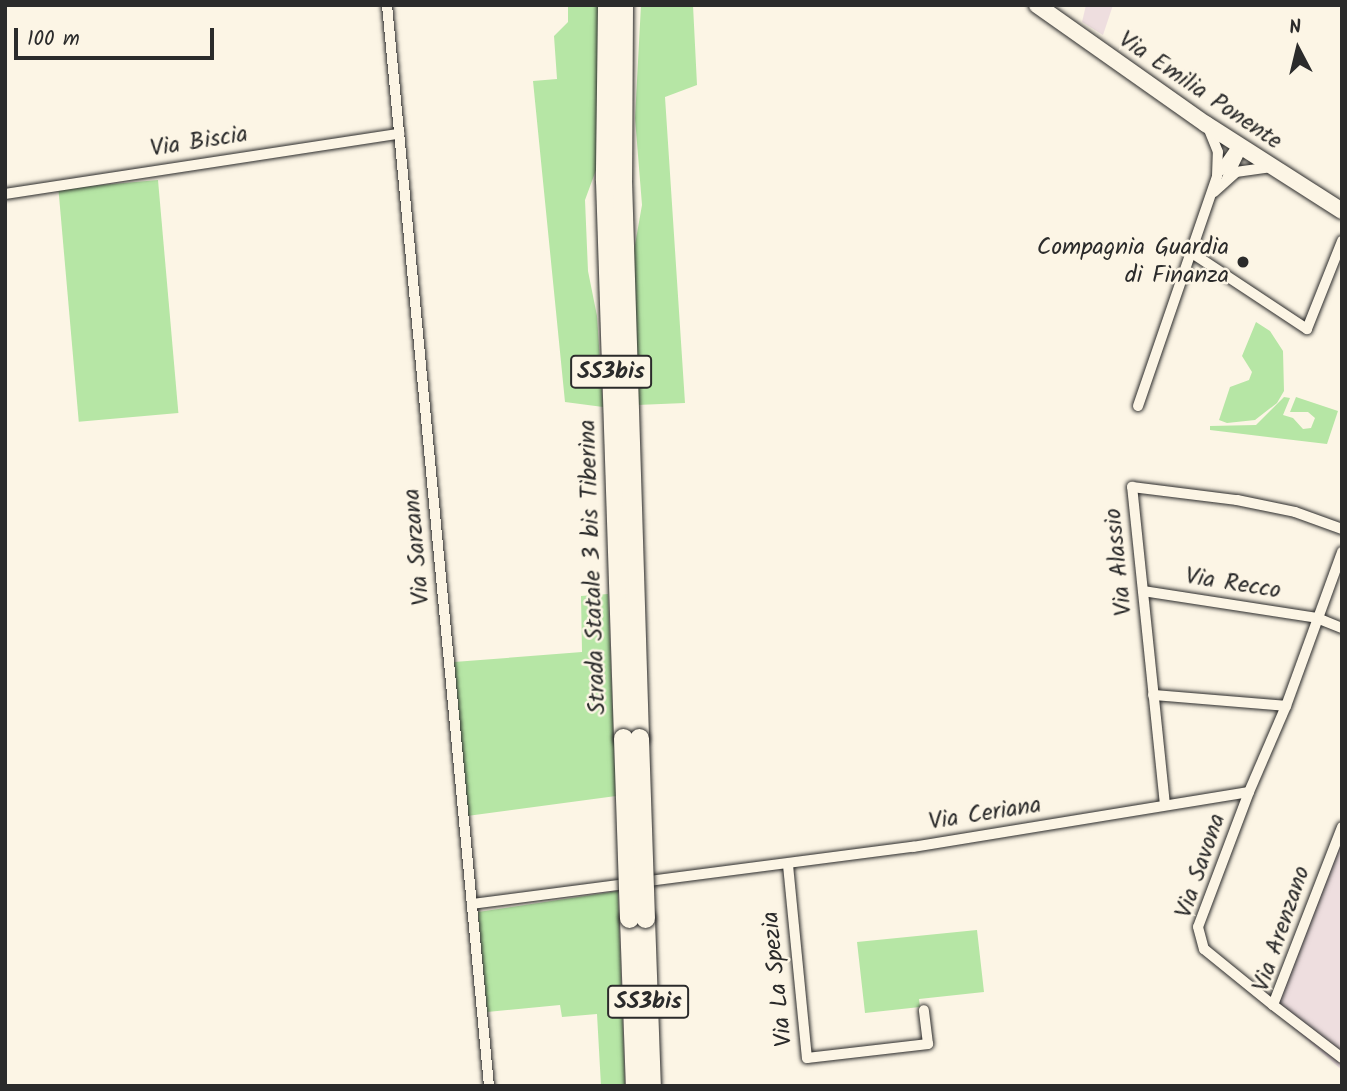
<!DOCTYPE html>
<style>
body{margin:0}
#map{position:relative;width:1347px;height:1091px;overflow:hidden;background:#fcf5e5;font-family:Kalam,sans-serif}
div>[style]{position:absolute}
.built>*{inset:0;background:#eededf}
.green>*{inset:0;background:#b6e6a5;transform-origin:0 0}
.roads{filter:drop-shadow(0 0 2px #2b2b2b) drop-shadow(0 0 2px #2b2b2b)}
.street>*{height:10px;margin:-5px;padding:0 5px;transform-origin:5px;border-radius:5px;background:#fcf5e5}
.secondary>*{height:16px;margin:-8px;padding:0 8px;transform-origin:8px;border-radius:8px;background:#fcf5e5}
.highway>*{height:19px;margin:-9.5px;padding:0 9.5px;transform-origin:9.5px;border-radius:9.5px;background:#fcf5e5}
.bridges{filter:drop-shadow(0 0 2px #2b2b2b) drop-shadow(0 0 2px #2b2b2b)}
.highway-bridge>*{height:19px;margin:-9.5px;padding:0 9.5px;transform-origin:9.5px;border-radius:9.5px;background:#fcf5e5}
.dots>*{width:19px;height:19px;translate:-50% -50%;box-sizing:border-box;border:4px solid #fcf5e5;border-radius:50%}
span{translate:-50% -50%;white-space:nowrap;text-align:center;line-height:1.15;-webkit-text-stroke:5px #fcf5e5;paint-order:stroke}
.shield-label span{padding:2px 5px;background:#fcf5e5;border:2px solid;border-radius:5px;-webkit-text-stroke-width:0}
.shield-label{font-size:23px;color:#2b2b2b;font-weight:700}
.street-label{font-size:24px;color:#2b2b2b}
.poi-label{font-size:24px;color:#2b2b2b}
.right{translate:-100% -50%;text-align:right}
.frame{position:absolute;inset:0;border:7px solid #2b2b2b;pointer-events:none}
.north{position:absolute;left:1263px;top:14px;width:70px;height:70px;-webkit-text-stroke:5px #fcf5e5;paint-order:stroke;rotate:353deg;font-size:19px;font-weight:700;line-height:28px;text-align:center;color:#2b2b2b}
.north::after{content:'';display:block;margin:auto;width:24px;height:32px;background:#2b2b2b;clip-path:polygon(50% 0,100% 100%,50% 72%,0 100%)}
.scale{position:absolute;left:14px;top:28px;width:200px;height:32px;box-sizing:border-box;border:4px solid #2b2b2b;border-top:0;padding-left:9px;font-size:21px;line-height:24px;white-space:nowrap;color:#2b2b2b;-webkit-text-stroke:5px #fcf5e5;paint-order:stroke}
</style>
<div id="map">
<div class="built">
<i style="clip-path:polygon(1086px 5px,1113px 5px,1103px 35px,1082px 22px)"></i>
<i style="clip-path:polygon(1342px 833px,1342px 1070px,1275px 1012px)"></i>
</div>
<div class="green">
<i style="clip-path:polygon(568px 5px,599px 5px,596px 170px,585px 200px,588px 271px,597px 316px,603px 407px,565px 402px,533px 81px,557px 79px,554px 36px,568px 22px)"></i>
<i style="clip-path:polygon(641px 5px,693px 5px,697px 85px,665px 97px,685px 403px,637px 405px,633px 256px,642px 205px,635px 118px)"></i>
<i style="left:158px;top:180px;width:234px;height:100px;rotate:85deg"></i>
<i style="clip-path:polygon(1256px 322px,1270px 331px,1283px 351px,1284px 391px,1277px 403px,1255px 420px,1227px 423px,1219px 420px,1230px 387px,1249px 380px,1252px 372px,1242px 356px)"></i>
<i style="clip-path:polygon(1284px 397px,1290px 398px,1283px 415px,1293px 418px,1303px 429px,1311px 428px,1315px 418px,1308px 412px,1290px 412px,1296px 397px,1338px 411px,1327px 444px,1210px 430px,1210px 426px,1256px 425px)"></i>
<i style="clip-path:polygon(608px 594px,616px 796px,467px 816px,454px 662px,582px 652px,581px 596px)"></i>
<i style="clip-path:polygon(618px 891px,625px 1086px,601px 1086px,597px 1014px,562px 1017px,560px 1005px,487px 1012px,478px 912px)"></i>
<i style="clip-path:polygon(977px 930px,984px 992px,919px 999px,920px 1007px,865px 1013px,857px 942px)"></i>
</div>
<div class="roads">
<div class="street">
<i style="left:387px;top:5px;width:1086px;rotate:84.61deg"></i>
<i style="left:1220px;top:171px;width:32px;rotate:-55deg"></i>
<i style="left:1227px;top:178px;width:34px;rotate:-64deg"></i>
<i style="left:1214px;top:192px;width:30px;rotate:-42deg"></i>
<i style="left:1236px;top:172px;width:34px;rotate:-8deg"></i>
<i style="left:5px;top:194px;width:399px;rotate:-8.7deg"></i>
<i style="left:1192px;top:253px;width:138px;rotate:33.5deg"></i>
<i style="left:1307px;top:329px;width:95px;rotate:-68.3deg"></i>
<i style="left:1138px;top:406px;width:243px;rotate:-71deg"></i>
<i style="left:1217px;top:176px;width:24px;rotate:-88deg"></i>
<i style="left:1218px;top:152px;width:27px;rotate:-112deg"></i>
<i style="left:1143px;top:591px;width:176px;rotate:8.8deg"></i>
<i style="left:1317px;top:618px;width:27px;rotate:22deg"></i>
<i style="left:1153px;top:695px;width:133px;rotate:4.7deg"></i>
<i style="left:1249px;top:792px;width:144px;rotate:110.7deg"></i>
<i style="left:1198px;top:927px;width:23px;rotate:75deg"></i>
<i style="left:1204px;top:949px;width:89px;rotate:39.1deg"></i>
<i style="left:1165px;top:805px;width:320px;rotate:-95.9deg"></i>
<i style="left:1132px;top:487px;width:106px;rotate:7.1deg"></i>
<i style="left:1237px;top:500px;width:59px;rotate:11.7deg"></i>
<i style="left:1295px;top:512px;width:50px;rotate:19.9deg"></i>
<i style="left:1342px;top:827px;width:191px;rotate:111.2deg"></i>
<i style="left:1273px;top:1005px;width:87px;rotate:37.5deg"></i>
<i style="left:788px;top:865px;width:194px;rotate:84.4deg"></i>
<i style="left:807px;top:1058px;width:122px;rotate:-6.6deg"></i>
<i style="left:928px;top:1044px;width:34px;rotate:-97deg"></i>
<i style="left:472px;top:904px;width:445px;rotate:-7.4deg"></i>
<i style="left:913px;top:847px;width:340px;rotate:-9.3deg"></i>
<i style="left:1249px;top:792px;width:94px;rotate:-66.7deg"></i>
<i style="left:1286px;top:706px;width:164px;rotate:-70deg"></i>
</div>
<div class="secondary">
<i style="left:1037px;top:5px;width:207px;rotate:35.2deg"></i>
<i style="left:1206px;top:124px;width:161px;rotate:32.6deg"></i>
</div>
<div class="highway">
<i style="left:607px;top:5px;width:175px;rotate:90.7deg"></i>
<i style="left:605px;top:180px;width:558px;rotate:88.15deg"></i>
<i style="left:623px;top:5px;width:175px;rotate:90.3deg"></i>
<i style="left:622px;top:180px;width:558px;rotate:88.25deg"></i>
<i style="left:629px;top:918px;width:168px;rotate:88deg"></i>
<i style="left:645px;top:918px;width:168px;rotate:88deg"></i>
</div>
</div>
<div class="bridges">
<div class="highway-bridge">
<i style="left:623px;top:738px;width:180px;rotate:88.1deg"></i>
<i style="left:639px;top:738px;width:180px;rotate:88.1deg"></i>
</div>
</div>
<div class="dots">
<i style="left:1243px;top:262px;background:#2b2b2b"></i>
</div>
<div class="shield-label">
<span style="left:611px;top:372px">SS3bis</span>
<span style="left:648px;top:1002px">SS3bis</span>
</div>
<div class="street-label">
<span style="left:1200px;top:91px;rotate:34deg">Via Emilia Ponente</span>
<span style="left:199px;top:142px;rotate:-9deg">Via Biscia</span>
<span style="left:417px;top:547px;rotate:-95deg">Via Sarzana</span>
<span style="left:1119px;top:562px;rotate:-96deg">Via Alassio</span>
<span style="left:593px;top:567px;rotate:-92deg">Strada Statale 3 bis Tiberina</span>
<span style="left:1233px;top:584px;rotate:9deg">Via Recco</span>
<span style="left:985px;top:814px;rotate:-9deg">Via Ceriana</span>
<span style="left:1201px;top:866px;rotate:-71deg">Via Savona</span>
<span style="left:1282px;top:929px;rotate:-71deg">Via Arenzano</span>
<span style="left:778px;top:979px;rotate:-96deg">Via La Spezia</span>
</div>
<div class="poi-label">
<span class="right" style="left:1229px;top:262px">Compagnia Guardia<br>di Finanza</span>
</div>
<div class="frame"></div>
<div class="north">N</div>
<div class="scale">100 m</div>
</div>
